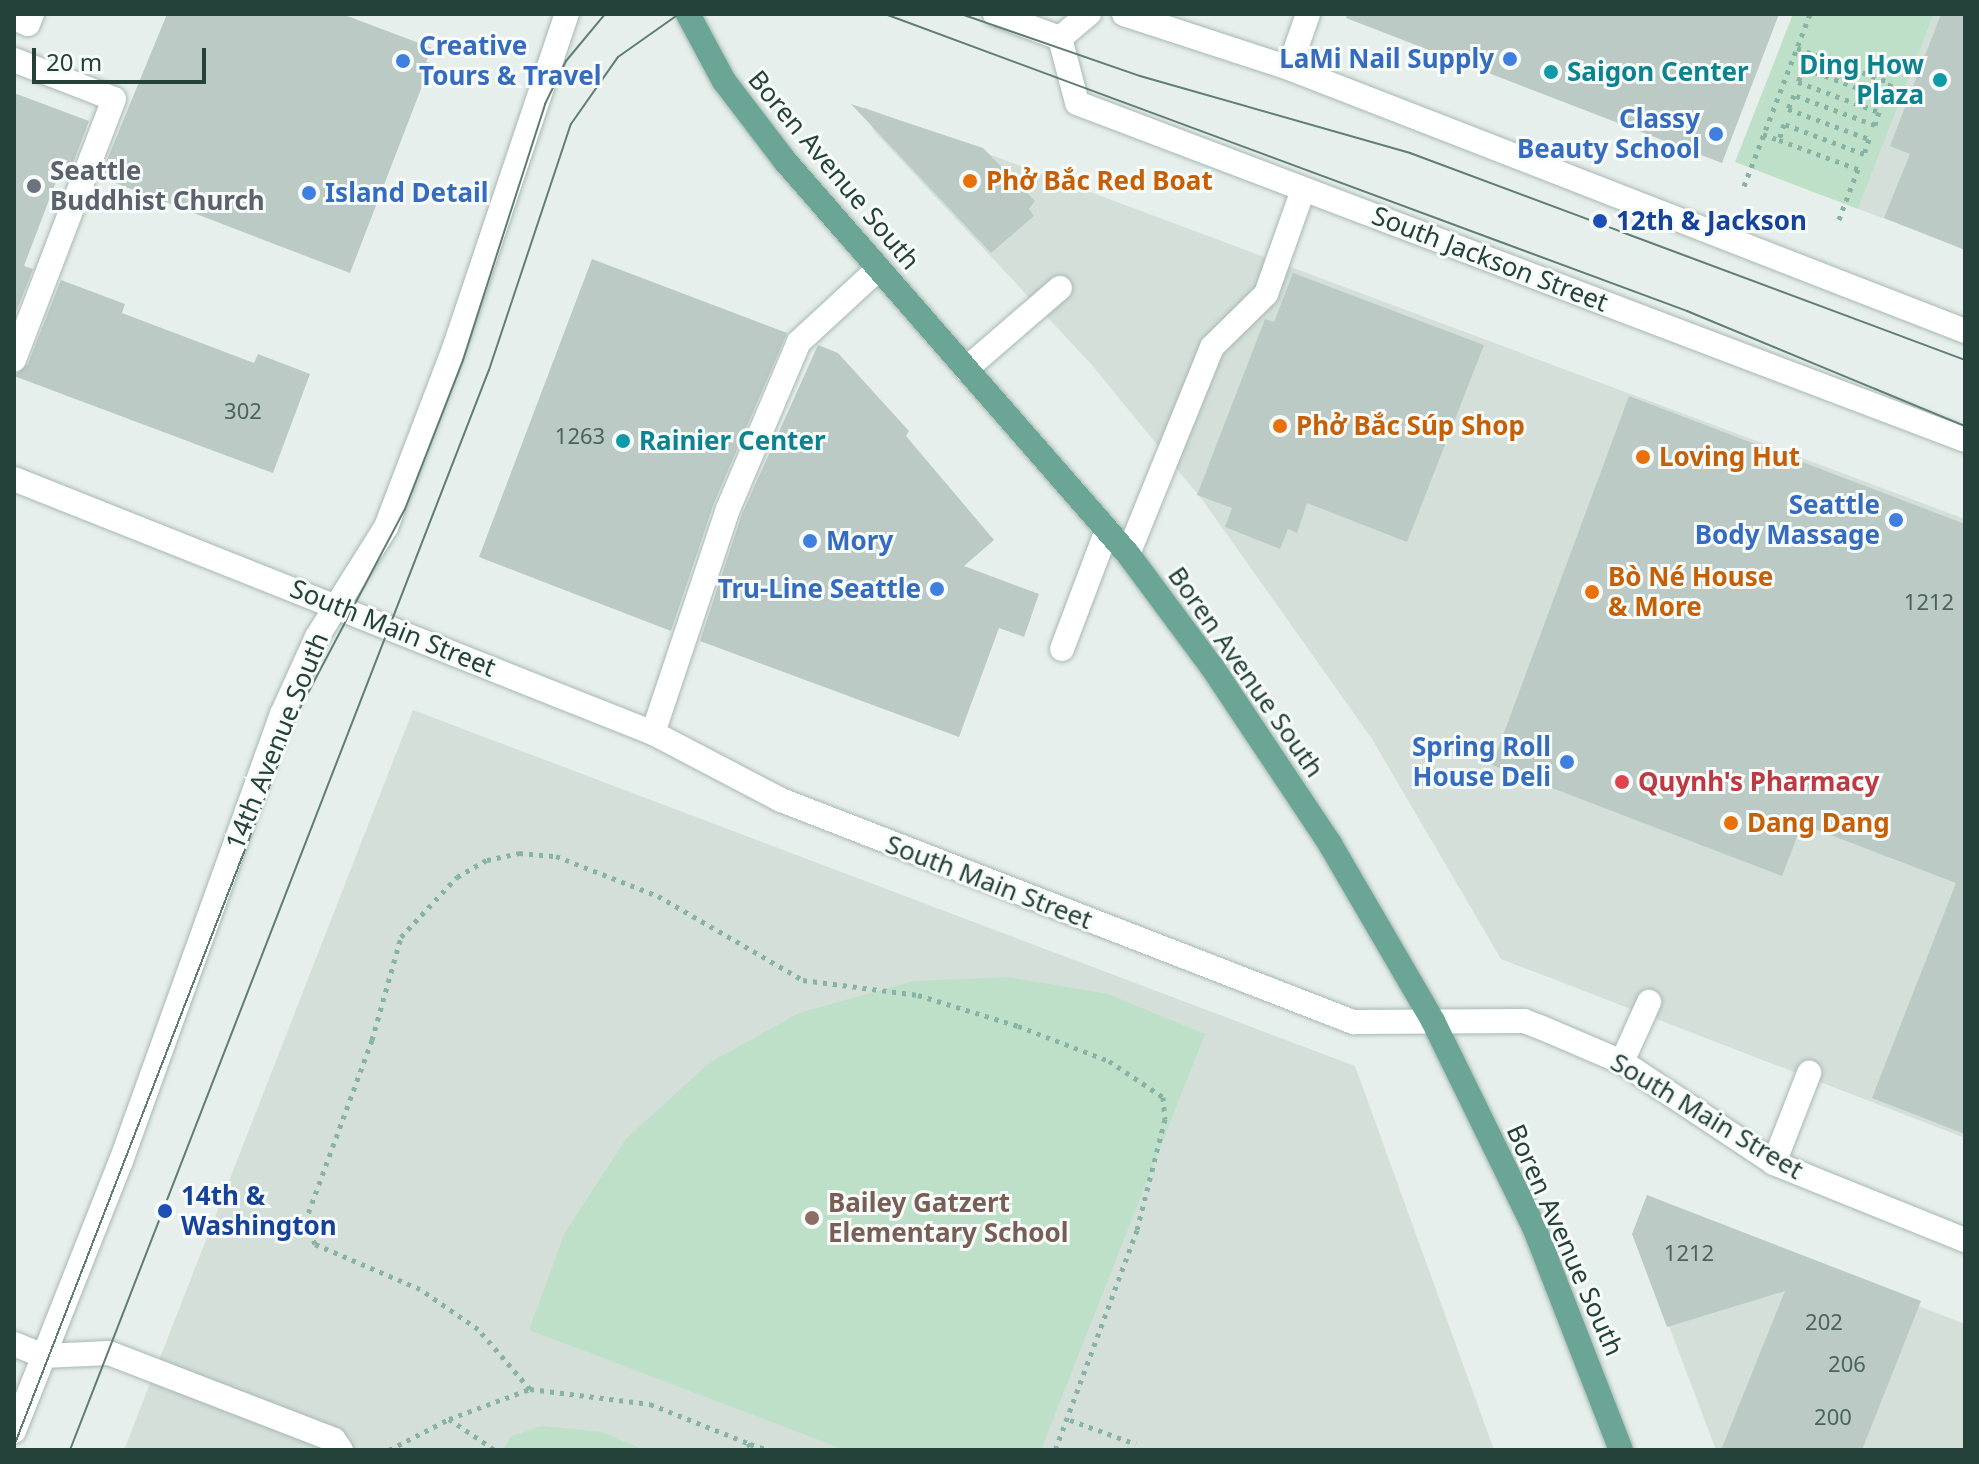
<!DOCTYPE html>
<meta charset="utf-8">
<style>
body{margin:0}
#map{position:relative;width:1979px;height:1464px;overflow:hidden;background:#e6efeb;font-family:"Noto Sans",sans-serif}
div>[style]{position:absolute}
.built>*{inset:0;background:#d4dfda}
.green>*{inset:0;background:#bfe0c8}
.building>*{inset:0;background:#bbcac4}
.path>*{height:5px;margin-top:-2.5px;transform-origin:0;background:repeating-linear-gradient(90deg,#86b3a5 0 4px,transparent 0 10px)}
.roads{filter:drop-shadow(0 0 2px #a8b8b2) drop-shadow(0 0 2px #a8b8b2)}
.lane>*{height:24px;margin:-12px;padding:0 12px;transform-origin:12px;border-radius:12px;background:#fff}
.street>*{height:24px;margin:-12px;padding:0 12px;transform-origin:12px;border-radius:12px;background:#fff}
.secondary>*{height:24px;margin:-12px;padding:0 12px;transform-origin:12px;border-radius:12px;background:#fff}
.primary>*{height:24px;margin:-12px;padding:0 12px;transform-origin:12px;border-radius:12px;background:#6aa596}
.tram>*{height:2px;margin:-1px;padding:0 1px;transform-origin:1px;border-radius:1px;background:#5f7d75}
.dots>*{width:22px;height:22px;translate:-50% -50%;box-sizing:border-box;border:4px solid #f7fbf9;border-radius:50%}
span{translate:-50% -50%;white-space:nowrap;text-align:center;line-height:1.15;-webkit-text-stroke:6px #f7fbf9;paint-order:stroke}
.number-label{font-size:22px;color:#4a645c}
.number-label span{-webkit-text-stroke-width:0}
.shop-label{font-size:26px;color:#366cbe;font-weight:700}
.left{translate:0 -50%;text-align:left}
.right{translate:-100% -50%;text-align:right}
.culture-label{font-size:26px;color:#0d838f;font-weight:700}
.street-label{font-size:26px;color:#24423a}
.worship-label{font-size:26px;color:#5b616d;font-weight:700}
.food-label{font-size:26px;color:#c56008;font-weight:700}
.transit-label{font-size:26px;color:#164399;font-weight:700}
.health-label{font-size:26px;color:#be3a42;font-weight:700}
.education-label{font-size:26px;color:#785e54;font-weight:700}
.frame{position:absolute;inset:0;border:16px solid #24423a;pointer-events:none}
.scale{position:absolute;left:32px;top:48px;width:174px;height:36px;box-sizing:border-box;border:4px solid #24423a;border-top:0;padding-left:10px;font-size:24px;line-height:28px;white-space:nowrap;color:#24423a;-webkit-text-stroke:6px #f7fbf9;paint-order:stroke}
</style>
<div id="map">
<div class="built">
<i style="clip-path:polygon(1934px 14px,1965px 14px,1965px 248px,1858px 209px)"></i>
<i style="clip-path:polygon(863px 107px,1965px 519px,1965px 1138px,1501px 959px,1372px 739px,1204px 502px,1091px 364px,874px 131px)"></i>
<i style="clip-path:polygon(413px 710px,1355px 1066px,1494px 1450px,124px 1450px)"></i>
<i style="clip-path:polygon(1656px 1205px,1965px 1324px,1965px 1450px,1716px 1450px,1639px 1247px)"></i>
</div>
<div class="green">
<i style="clip-path:polygon(1793px 14px,1934px 14px,1858px 209px,1735px 162px)"></i>
<i style="clip-path:polygon(1008px 977px,1108px 994px,1205px 1034px,1041px 1450px,845px 1450px,529px 1330px,565px 1232px,626px 1139px,709px 1063px,799px 1013px,913px 981px)"></i>
<i style="clip-path:polygon(542px 1426px,602px 1432px,645px 1450px,503px 1450px,511px 1436px)"></i>
</div>
<div class="building">
<i style="clip-path:polygon(167px 14px,342px 14px,432px 48px,426px 62px,431px 63px,350px 273px,100px 177px)"></i>
<i style="clip-path:polygon(1347px 14px,1779px 14px,1722px 163px,1346px 18px)"></i>
<i style="clip-path:polygon(1941px 14px,1965px 14px,1965px 250px,1884px 218px,1910px 154px,1890px 146px)"></i>
<i style="clip-path:polygon(14px 93px,89px 121px,72px 166px,63px 163px,24px 266px,33px 269px,14px 317px)"></i>
<i style="clip-path:polygon(851px 104px,983px 148px,1035px 201px,1029px 209px,1034px 216px,991px 253px)"></i>
<i style="clip-path:polygon(592px 259px,787px 333px,714px 503px,671px 631px,479px 557px)"></i>
<i style="clip-path:polygon(1293px 273px,1484px 345px,1407px 542px,1307px 503px,1297px 533px,1288px 529px,1280px 549px,1225px 527px,1232px 508px,1197px 495px,1265px 319px,1274px 322px)"></i>
<i style="clip-path:polygon(61px 280px,125px 304px,122px 313px,254px 363px,258px 354px,310px 374px,273px 473px,14px 376px,28px 364px)"></i>
<i style="clip-path:polygon(818px 345px,838px 353px,909px 431px,906px 436px,994px 540px,964px 566px,1039px 594px,1024px 637px,999px 628px,959px 737px,700px 641px,742px 514px)"></i>
<i style="clip-path:polygon(1629px 396px,1965px 524px,1965px 1134px,1872px 1098px,1956px 883px,1802px 824px,1782px 876px,1492px 765px)"></i>
<i style="clip-path:polygon(1647px 1195px,1921px 1301px,1862px 1450px,1721px 1450px,1785px 1291px,1667px 1327px,1632px 1234px)"></i>
</div>
<div class="path">
<i style="left:1797px;top:48px;width:100px;rotate:20.4deg"></i>
<i style="left:1891px;top:83px;width:16px;rotate:112deg"></i>
<i style="left:1885px;top:98px;width:86px;rotate:-159.7deg"></i>
<i style="left:1804px;top:68px;width:15px;rotate:113deg"></i>
<i style="left:1798px;top:82px;width:86px;rotate:20.3deg"></i>
<i style="left:1879px;top:112px;width:14px;rotate:107deg"></i>
<i style="left:1875px;top:125px;width:86px;rotate:-159.7deg"></i>
<i style="left:1794px;top:95px;width:15px;rotate:113deg"></i>
<i style="left:1788px;top:109px;width:86px;rotate:20.3deg"></i>
<i style="left:1869px;top:139px;width:16px;rotate:108deg"></i>
<i style="left:1864px;top:154px;width:85px;rotate:-159.4deg"></i>
<i style="left:1784px;top:124px;width:17px;rotate:107deg"></i>
<i style="left:1779px;top:140px;width:84px;rotate:20.2deg"></i>
<i style="left:1858px;top:169px;width:57px;rotate:110.7deg"></i>
<i style="left:1763px;top:134px;width:17px;rotate:21deg"></i>
<i style="left:1744px;top:186px;width:184px;rotate:-69deg"></i>
<i style="left:530px;top:1389px;width:79px;rotate:-130.9deg"></i>
<i style="left:478px;top:1329px;width:70px;rotate:-145.4deg"></i>
<i style="left:420px;top:1289px;width:114px;rotate:-156.8deg"></i>
<i style="left:315px;top:1244px;width:24px;rotate:-114deg"></i>
<i style="left:305px;top:1222px;width:194px;rotate:-69.8deg"></i>
<i style="left:372px;top:1040px;width:107px;rotate:-74.3deg"></i>
<i style="left:401px;top:937px;width:82px;rotate:-47deg"></i>
<i style="left:457px;top:877px;width:34px;rotate:-30deg"></i>
<i style="left:487px;top:860px;width:33px;rotate:-12deg"></i>
<i style="left:519px;top:853px;width:37px;rotate:5deg"></i>
<i style="left:556px;top:856px;width:110px;rotate:21.4deg"></i>
<i style="left:658px;top:896px;width:168px;rotate:30.1deg"></i>
<i style="left:803px;top:980px;width:116px;rotate:7.4deg"></i>
<i style="left:918px;top:995px;width:105px;rotate:17.2deg"></i>
<i style="left:1018px;top:1026px;width:97px;rotate:21deg"></i>
<i style="left:1109px;top:1061px;width:65px;rotate:33.7deg"></i>
<i style="left:1163px;top:1097px;width:22px;rotate:85deg"></i>
<i style="left:1165px;top:1119px;width:114px;rotate:104.2deg"></i>
<i style="left:1137px;top:1230px;width:235px;rotate:110.4deg"></i>
<i style="left:449px;top:1419px;width:55px;rotate:34deg"></i>
<i style="left:1070px;top:1420px;width:70px;rotate:20deg"></i>
<i style="left:750px;top:1444px;width:19px;rotate:18deg"></i>
<i style="left:389px;top:1450px;width:68px;rotate:-27.3deg"></i>
<i style="left:449px;top:1419px;width:86px;rotate:-20.3deg"></i>
<i style="left:530px;top:1389px;width:121px;rotate:7.1deg"></i>
<i style="left:650px;top:1404px;width:105px;rotate:21.7deg"></i>
<i style="left:748px;top:1443px;width:8px;rotate:60deg"></i>
</div>
<div class="roads">
<div class="lane">
<i style="left:14px;top:18px;width:15px;rotate:23deg"></i>
<i style="left:28px;top:24px;width:11px;rotate:-68deg"></i>
<i style="left:14px;top:60px;width:107px;rotate:21.3deg"></i>
<i style="left:114px;top:99px;width:279px;rotate:111deg"></i>
<i style="left:1289px;top:68px;width:57px;rotate:-70.6deg"></i>
<i style="left:966px;top:369px;width:124px;rotate:-40.8deg"></i>
<i style="left:1128px;top:554px;width:223px;rotate:-67.9deg"></i>
<i style="left:1212px;top:347px;width:76px;rotate:-44.5deg"></i>
<i style="left:1266px;top:294px;width:110px;rotate:-70.4deg"></i>
<i style="left:1062px;top:649px;width:127px;rotate:-69.3deg"></i>
<i style="left:653px;top:733px;width:236px;rotate:-71.5deg"></i>
<i style="left:728px;top:509px;width:181px;rotate:-67deg"></i>
<i style="left:799px;top:342px;width:108px;rotate:-42.7deg"></i>
<i style="left:1622px;top:1062px;width:66px;rotate:-65.8deg"></i>
<i style="left:1774px;top:1163px;width:97px;rotate:-68.7deg"></i>
<i style="left:43px;top:1356px;width:66px;rotate:-2.6deg"></i>
<i style="left:109px;top:1353px;width:241px;rotate:21.1deg"></i>
<i style="left:334px;top:1440px;width:12px;rotate:55deg"></i>
</div>
<div class="street">
<i style="left:14px;top:479px;width:688px;rotate:21.68deg"></i>
<i style="left:653px;top:733px;width:144px;rotate:27.6deg"></i>
<i style="left:781px;top:800px;width:614px;rotate:21.21deg"></i>
<i style="left:1353px;top:1022px;width:171px;rotate:-0.3deg"></i>
<i style="left:1524px;top:1021px;width:17px;rotate:21deg"></i>
<i style="left:1540px;top:1027px;width:89px;rotate:23.1deg"></i>
<i style="left:1622px;top:1062px;width:182px;rotate:33.6deg"></i>
<i style="left:1774px;top:1163px;width:206px;rotate:22deg"></i>
<i style="left:14px;top:1344px;width:31px;rotate:22deg"></i>
</div>
<div class="secondary">
<i style="left:995px;top:14px;width:69px;rotate:20.3deg"></i>
<i style="left:1124px;top:14px;width:174px;rotate:18.1deg"></i>
<i style="left:1289px;top:68px;width:725px;rotate:21.26deg"></i>
<i style="left:1060px;top:38px;width:67px;rotate:75.3deg"></i>
<i style="left:1077px;top:103px;width:950px;rotate:20.78deg"></i>
<i style="left:1060px;top:38px;width:38px;rotate:-40deg"></i>
<i style="left:14px;top:1431px;width:290px;rotate:-68.4deg"></i>
<i style="left:121px;top:1161px;width:475px;rotate:-70.2deg"></i>
<i style="left:282px;top:714px;width:85px;rotate:-65.6deg"></i>
<i style="left:317px;top:637px;width:130px;rotate:-57.9deg"></i>
<i style="left:386px;top:527px;width:191px;rotate:-69.1deg"></i>
<i style="left:454px;top:349px;width:354px;rotate:-71.4deg"></i>
</div>
<div class="primary">
<i style="left:688px;top:14px;width:76px;rotate:61.8deg"></i>
<i style="left:724px;top:81px;width:101px;rotate:52.7deg"></i>
<i style="left:785px;top:161px;width:522px;rotate:48.89deg"></i>
<i style="left:1128px;top:554px;width:141px;rotate:53.4deg"></i>
<i style="left:1212px;top:667px;width:213px;rotate:56.3deg"></i>
<i style="left:1330px;top:844px;width:205px;rotate:59.8deg"></i>
<i style="left:1433px;top:1021px;width:229px;rotate:63.9deg"></i>
<i style="left:1534px;top:1227px;width:239px;rotate:68.7deg"></i>
</div>
</div>
<div class="tram">
<i style="left:885px;top:14px;width:855px;rotate:20.32deg"></i>
<i style="left:1687px;top:311px;width:301px;rotate:22.5deg"></i>
<i style="left:961px;top:14px;width:189px;rotate:19.1deg"></i>
<i style="left:1140px;top:76px;width:281px;rotate:15.9deg"></i>
<i style="left:1410px;top:153px;width:592px;rotate:20.45deg"></i>
<i style="left:14px;top:1446px;width:789px;rotate:-68.83deg"></i>
<i style="left:299px;top:710px;width:227px;rotate:-62.2deg"></i>
<i style="left:405px;top:509px;width:160px;rotate:-68.7deg"></i>
<i style="left:463px;top:360px;width:269px;rotate:-72.2deg"></i>
<i style="left:545px;top:104px;width:48px;rotate:-64deg"></i>
<i style="left:566px;top:61px;width:61px;rotate:-50.3deg"></i>
<i style="left:70px;top:1450px;width:1158px;rotate:-68.8deg"></i>
<i style="left:489px;top:370px;width:259px;rotate:-71.6deg"></i>
<i style="left:571px;top:124px;width:82px;rotate:-55deg"></i>
<i style="left:618px;top:57px;width:75px;rotate:-35.2deg"></i>
</div>
<div class="dots">
<i style="left:1510px;top:59px;background:#3f7fe0"></i>
<i style="left:403px;top:61px;background:#3f7fe0"></i>
<i style="left:1551px;top:72px;background:#0f9aa8"></i>
<i style="left:1940px;top:80px;background:#0f9aa8"></i>
<i style="left:1716px;top:134px;background:#3f7fe0"></i>
<i style="left:970px;top:181px;background:#e8710a"></i>
<i style="left:34px;top:186px;background:#6b7280"></i>
<i style="left:309px;top:193px;background:#3f7fe0"></i>
<i style="left:1600px;top:221px;background:#1a4fb4"></i>
<i style="left:1280px;top:426px;background:#e8710a"></i>
<i style="left:623px;top:441px;background:#0f9aa8"></i>
<i style="left:1643px;top:457px;background:#e8710a"></i>
<i style="left:1896px;top:520px;background:#3f7fe0"></i>
<i style="left:810px;top:541px;background:#3f7fe0"></i>
<i style="left:937px;top:589px;background:#3f7fe0"></i>
<i style="left:1592px;top:592px;background:#e8710a"></i>
<i style="left:1567px;top:762px;background:#3f7fe0"></i>
<i style="left:1622px;top:782px;background:#e0444e"></i>
<i style="left:1731px;top:823px;background:#e8710a"></i>
<i style="left:165px;top:1211px;background:#1a4fb4"></i>
<i style="left:812px;top:1218px;background:#8d6e63"></i>
</div>
<div class="number-label">
<span style="left:243px;top:411px">302</span>
<span style="left:580px;top:436px">1263</span>
<span style="left:1929px;top:602px">1212</span>
<span style="left:1689px;top:1253px">1212</span>
<span style="left:1824px;top:1322px">202</span>
<span style="left:1847px;top:1364px">206</span>
<span style="left:1833px;top:1417px">200</span>
</div>
<div class="shop-label">
<span class="left" style="left:419px;top:61px">Creative<br>Tours &amp; Travel</span>
<span class="right" style="left:1494px;top:59px">LaMi Nail Supply</span>
<span class="right" style="left:1700px;top:134px">Classy<br>Beauty School</span>
<span class="left" style="left:325px;top:193px">Island Detail</span>
<span class="right" style="left:1880px;top:520px">Seattle<br>Body Massage</span>
<span class="left" style="left:826px;top:541px">Mory</span>
<span class="right" style="left:921px;top:589px">Tru-Line Seattle</span>
<span class="right" style="left:1551px;top:762px">Spring Roll<br>House Deli</span>
</div>
<div class="culture-label">
<span class="right" style="left:1924px;top:80px">Ding How<br>Plaza</span>
<span class="left" style="left:1567px;top:72px">Saigon Center</span>
<span class="left" style="left:639px;top:441px">Rainier Center</span>
</div>
<div class="street-label">
<span style="left:834px;top:170px;rotate:50deg">Boren Avenue South</span>
<span style="left:1490px;top:259px;rotate:21deg">South Jackson Street</span>
<span style="left:393px;top:628px;rotate:22deg">South Main Street</span>
<span style="left:1246px;top:672px;rotate:55deg">Boren Avenue South</span>
<span style="left:277px;top:741px;rotate:-68deg">14th Avenue South</span>
<span style="left:989px;top:882px;rotate:21deg">South Main Street</span>
<span style="left:1707px;top:1116px;rotate:31deg">South Main Street</span>
<span style="left:1565px;top:1240px;rotate:66deg">Boren Avenue South</span>
</div>
<div class="worship-label">
<span class="left" style="left:50px;top:186px">Seattle<br>Buddhist Church</span>
</div>
<div class="food-label">
<span class="left" style="left:986px;top:181px">Phở Bắc Red Boat</span>
<span class="left" style="left:1296px;top:426px">Phở Bắc Súp Shop</span>
<span class="left" style="left:1659px;top:457px">Loving Hut</span>
<span class="left" style="left:1608px;top:592px">Bò Né House<br>&amp; More</span>
<span class="left" style="left:1747px;top:823px">Dang Dang</span>
</div>
<div class="transit-label">
<span class="left" style="left:1616px;top:221px">12th &amp; Jackson</span>
<span class="left" style="left:181px;top:1211px">14th &amp;<br>Washington</span>
</div>
<div class="health-label">
<span class="left" style="left:1638px;top:782px">Quynh's Pharmacy</span>
</div>
<div class="education-label">
<span class="left" style="left:828px;top:1218px">Bailey Gatzert<br>Elementary School</span>
</div>
<div class="frame"></div>
<div class="scale">20 m</div>
</div>
